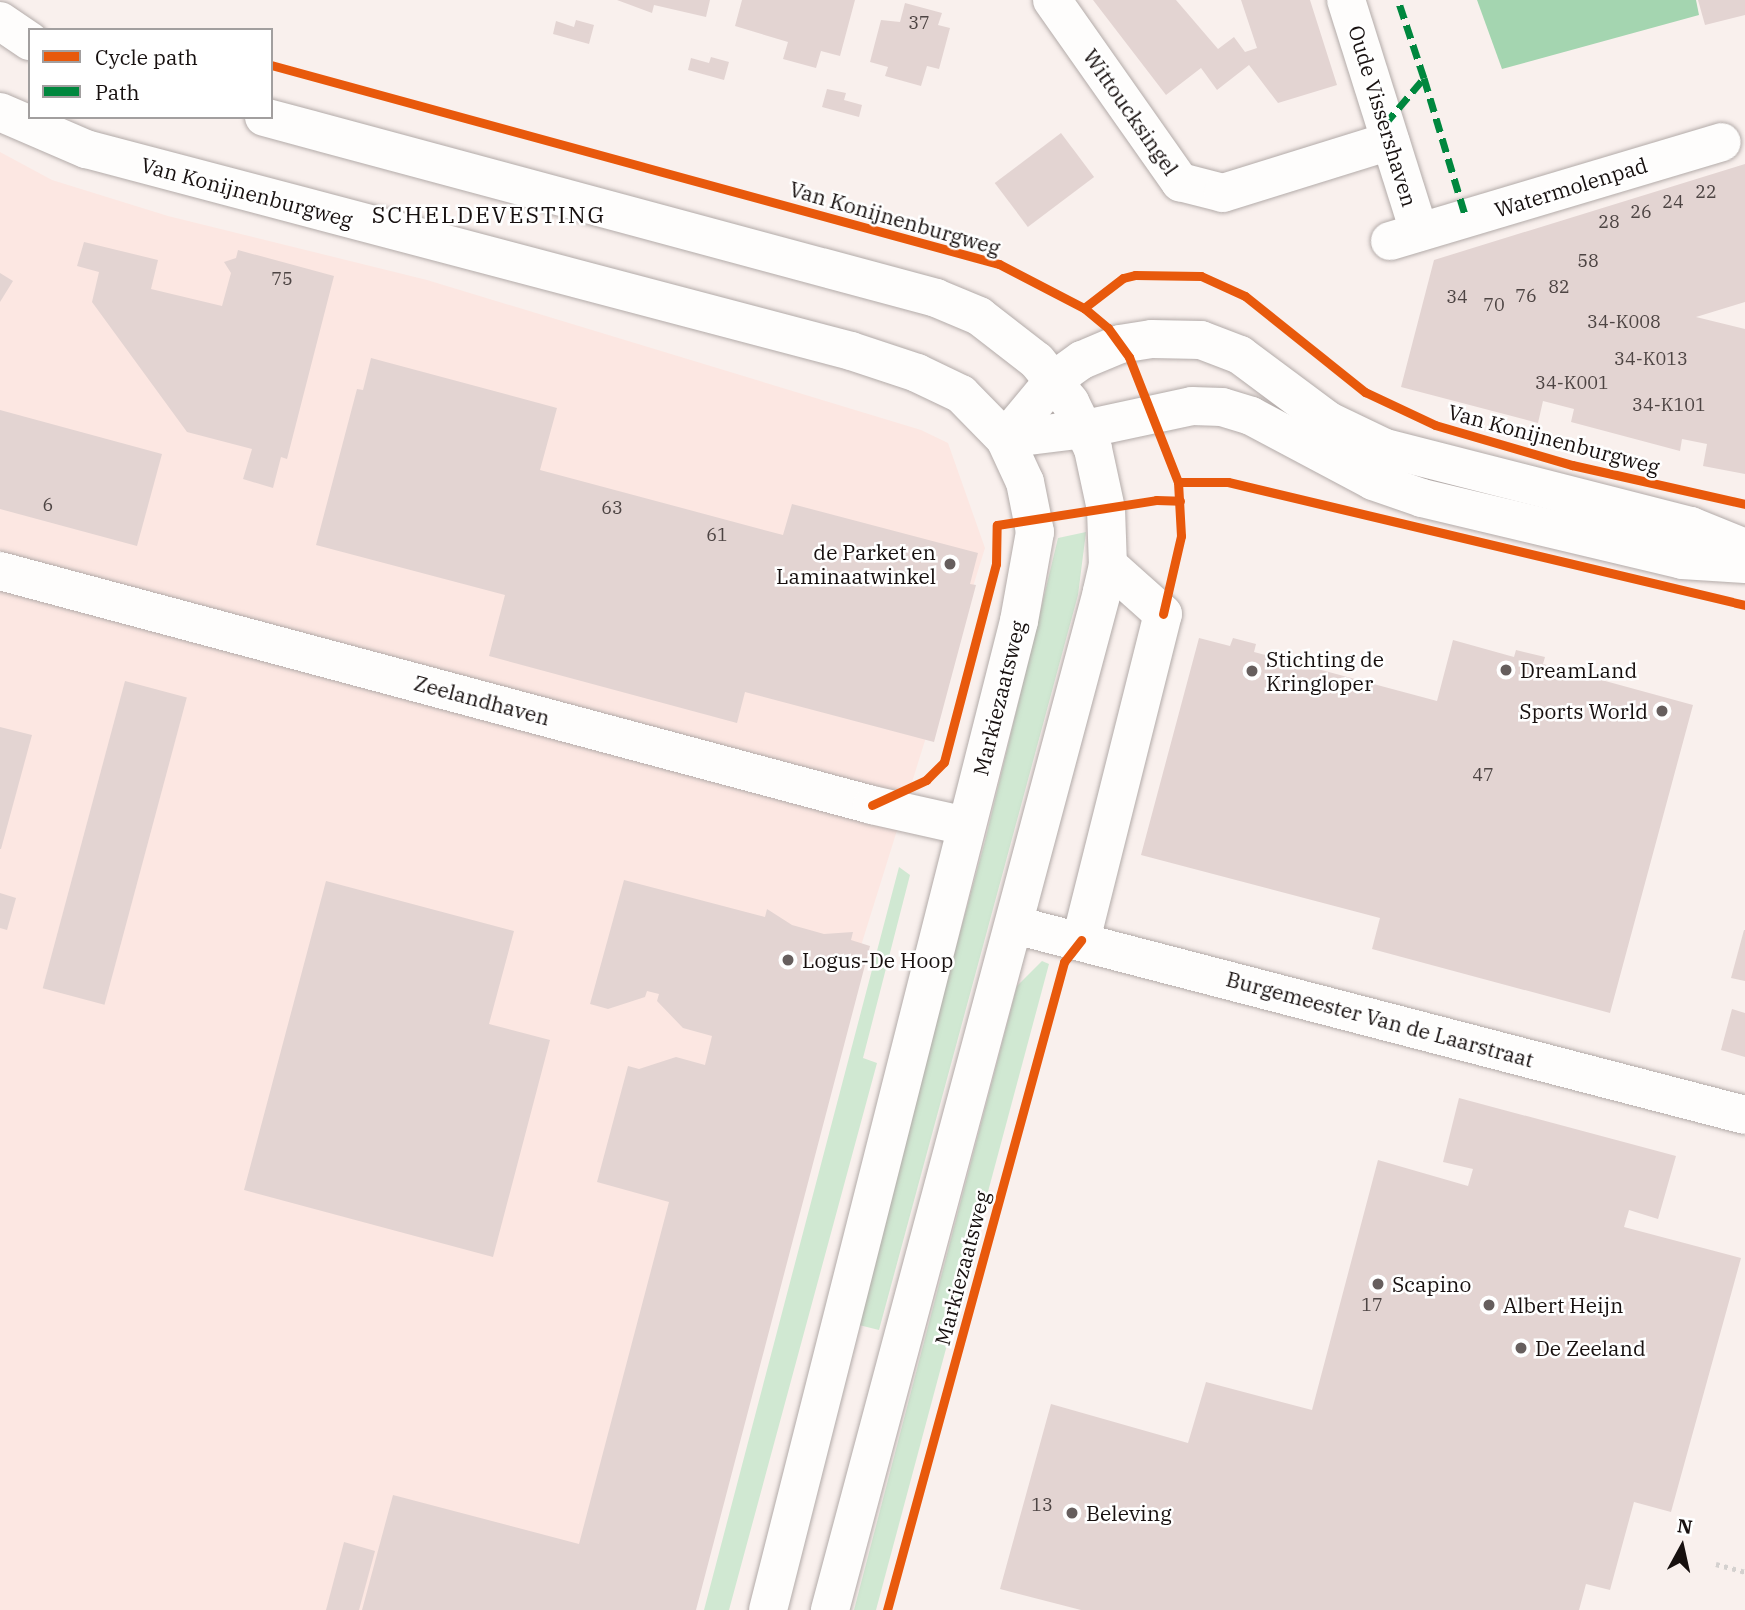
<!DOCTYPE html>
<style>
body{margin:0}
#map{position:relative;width:1745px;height:1610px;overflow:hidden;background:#f9f0ed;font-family:"IBM Plex Serif",serif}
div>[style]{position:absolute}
.built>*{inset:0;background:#fce7e2}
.green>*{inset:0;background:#d0e8d2}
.water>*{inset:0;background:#a4d5b0}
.building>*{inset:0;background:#e3d4d2;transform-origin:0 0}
.path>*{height:4.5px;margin-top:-2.25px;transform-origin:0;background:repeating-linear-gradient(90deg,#d4d1cf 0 3.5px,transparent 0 8.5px)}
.roads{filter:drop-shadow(0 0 2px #b3aba9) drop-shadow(0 0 2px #b3aba9)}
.minor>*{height:38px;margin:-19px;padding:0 19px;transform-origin:19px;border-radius:19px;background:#fefdfc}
.major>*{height:38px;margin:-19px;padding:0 19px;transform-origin:19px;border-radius:19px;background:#fefdfc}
.quiet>*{height:7px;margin-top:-3.5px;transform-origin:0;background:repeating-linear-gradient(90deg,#00873e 0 14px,transparent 0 21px)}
.cycleway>*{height:9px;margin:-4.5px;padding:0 4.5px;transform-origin:4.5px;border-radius:4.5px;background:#e8590c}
.dots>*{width:19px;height:19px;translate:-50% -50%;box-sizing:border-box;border:4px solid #fff;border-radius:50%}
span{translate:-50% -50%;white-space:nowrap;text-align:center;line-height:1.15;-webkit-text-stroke:5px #fff;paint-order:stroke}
.number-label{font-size:18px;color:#4d4443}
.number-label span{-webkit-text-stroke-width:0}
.street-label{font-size:21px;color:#17100f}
.poi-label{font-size:21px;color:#17100f}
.right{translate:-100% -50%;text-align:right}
.left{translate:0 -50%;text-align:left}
.neighbourhood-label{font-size:23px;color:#17100f;letter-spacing:2px}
.legend{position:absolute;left:28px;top:28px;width:245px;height:91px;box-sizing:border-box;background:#fff;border:2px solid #a29f9f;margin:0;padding:9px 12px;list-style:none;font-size:21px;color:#17100f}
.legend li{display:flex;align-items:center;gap:14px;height:35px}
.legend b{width:35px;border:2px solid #a29f9f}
.north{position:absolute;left:1647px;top:1512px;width:70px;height:70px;-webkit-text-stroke:5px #fff;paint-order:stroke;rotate:8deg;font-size:19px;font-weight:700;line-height:28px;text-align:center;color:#17100f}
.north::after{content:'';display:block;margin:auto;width:24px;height:32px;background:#17100f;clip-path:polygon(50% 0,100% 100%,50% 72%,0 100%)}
</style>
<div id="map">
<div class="built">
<i style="clip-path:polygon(0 152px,52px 180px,168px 216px,427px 280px,921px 430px,948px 443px,985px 548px,654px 1610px,0 1610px)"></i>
</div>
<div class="green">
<i style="clip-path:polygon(1086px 532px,1078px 595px,879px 1330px,859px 1325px,867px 1273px,985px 841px,1058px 538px)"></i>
<i style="clip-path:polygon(899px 867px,910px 875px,863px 1058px,877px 1063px,729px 1610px,704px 1610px)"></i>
<i style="clip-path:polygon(1042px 961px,1049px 964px,876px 1610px,854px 1610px,1017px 986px)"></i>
</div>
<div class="water">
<i style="clip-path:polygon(1477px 0,1696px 0,1699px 15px,1502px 69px)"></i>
</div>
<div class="building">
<i style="clip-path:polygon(617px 0,710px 0,706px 17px,654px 5px,652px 13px)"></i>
<i style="clip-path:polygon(742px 0,855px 0,840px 56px,821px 51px,816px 68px,783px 59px,788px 42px,735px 26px)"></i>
<i style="clip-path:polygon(1093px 0,1176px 0,1218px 49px,1234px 37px,1245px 52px,1257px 48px,1241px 0,1310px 0,1337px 85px,1278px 103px,1249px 65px,1217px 90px,1201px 68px,1166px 95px)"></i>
<i style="clip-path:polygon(1698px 0,1745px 0,1745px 15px,1705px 25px)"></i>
<i style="clip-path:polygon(905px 3px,942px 13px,938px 25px,950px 28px,939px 69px,927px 66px,921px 86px,885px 76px,888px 67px,870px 62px,881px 20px,900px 22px)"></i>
<i style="clip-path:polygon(576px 20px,594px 25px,589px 44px,553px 34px,556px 21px,574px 27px)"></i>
<i style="clip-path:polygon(711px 57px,729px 62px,724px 80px,688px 70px,691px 58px,709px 63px)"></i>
<i style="clip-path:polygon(827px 89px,846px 93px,844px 100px,862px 105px,859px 117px,822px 107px)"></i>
<i style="left:1061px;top:133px;width:55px;height:83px;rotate:53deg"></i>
<i style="clip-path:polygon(1745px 164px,1745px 302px,1696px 317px,1745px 329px,1745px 474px,1703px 466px,1707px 444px,1682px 439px,1680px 451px,1571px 422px,1574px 409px,1543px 401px,1538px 423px,1401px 387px,1434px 260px)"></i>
<i style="clip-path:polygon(84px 242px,158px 260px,151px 289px,222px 306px,231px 273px,224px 262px,236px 258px,238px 250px,334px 276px,287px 459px,281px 457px,273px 488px,243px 479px,252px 449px,187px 432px,92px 302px,99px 272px,77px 266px)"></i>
<i style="clip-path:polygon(0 273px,13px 281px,0 302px)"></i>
<i style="clip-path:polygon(371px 358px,557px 408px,540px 470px,783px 535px,792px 504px,978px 553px,970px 584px,976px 585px,934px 742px,745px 692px,737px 723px,489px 656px,505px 595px,316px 545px,357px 389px,363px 390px)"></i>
<i style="clip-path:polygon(0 410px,162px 454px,137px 546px,0 509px)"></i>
<i style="clip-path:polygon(1199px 638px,1230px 646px,1233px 638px,1256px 644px,1254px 652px,1437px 701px,1453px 640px,1514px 657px,1516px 650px,1545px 657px,1543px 664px,1693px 705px,1610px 1013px,1372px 949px,1380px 918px,1141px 855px)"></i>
<i style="left:125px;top:681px;width:64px;height:318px;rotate:15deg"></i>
<i style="clip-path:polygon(0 727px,32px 735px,1px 849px,0 849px)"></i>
<i style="clip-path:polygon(624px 880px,765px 917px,767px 909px,792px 925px,824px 934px,853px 932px,851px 940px,870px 946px,696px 1610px,362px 1610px,393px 1495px,579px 1544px,669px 1202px,597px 1182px,628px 1066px,639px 1069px,676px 1057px,705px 1065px,712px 1036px,683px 1028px,657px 1001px,659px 994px,647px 991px,645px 997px,608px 1009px,590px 1004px)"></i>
<i style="clip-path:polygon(326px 881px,514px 931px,489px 1024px,550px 1040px,493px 1257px,244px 1190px)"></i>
<i style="clip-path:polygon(0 893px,16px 898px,7px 930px,0 928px)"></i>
<i style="clip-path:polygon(1744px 930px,1745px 930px,1745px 981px,1731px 978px)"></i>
<i style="clip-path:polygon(1732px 1009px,1745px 1013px,1745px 1057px,1721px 1050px)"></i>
<i style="clip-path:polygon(1459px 1098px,1676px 1156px,1658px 1219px,1629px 1210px,1624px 1227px,1741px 1258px,1671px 1512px,1634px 1502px,1610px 1590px,1586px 1584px,1579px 1610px,1081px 1610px,1000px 1589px,1051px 1404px,1188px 1443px,1206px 1382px,1312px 1410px,1378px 1160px,1468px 1186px,1473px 1169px,1443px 1162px)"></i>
<i style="clip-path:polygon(344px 1542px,375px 1551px,359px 1610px,326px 1610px)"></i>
</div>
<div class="path">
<i style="left:1716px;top:1564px;width:30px;rotate:15deg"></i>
</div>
<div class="roads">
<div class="minor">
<i style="left:1052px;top:0;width:223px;rotate:54.9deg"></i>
<i style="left:1180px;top:182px;width:44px;rotate:14.3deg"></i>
<i style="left:1223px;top:193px;width:175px;rotate:-17.3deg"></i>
<i style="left:1346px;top:0;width:243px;rotate:72.5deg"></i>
<i style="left:1390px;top:241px;width:346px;rotate:-16.6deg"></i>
<i style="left:0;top:571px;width:903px;rotate:15.02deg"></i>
<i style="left:872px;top:805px;width:96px;rotate:12.6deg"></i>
<i style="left:1015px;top:925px;width:754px;rotate:14.59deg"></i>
<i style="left:1081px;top:940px;width:336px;rotate:-75.9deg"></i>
<i style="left:1163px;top:614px;width:74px;rotate:-138.3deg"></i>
</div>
<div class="major">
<i style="left:0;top:21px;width:36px;rotate:34deg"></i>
<i style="left:0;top:112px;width:94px;rotate:23.3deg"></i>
<i style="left:86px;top:149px;width:791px;rotate:14.79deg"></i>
<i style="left:851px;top:351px;width:70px;rotate:18.4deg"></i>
<i style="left:917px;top:373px;width:49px;rotate:25.5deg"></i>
<i style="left:961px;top:394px;width:63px;rotate:45.6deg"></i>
<i style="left:1005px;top:439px;width:47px;rotate:65.1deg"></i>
<i style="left:1025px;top:482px;width:51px;rotate:78.7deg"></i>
<i style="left:1035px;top:532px;width:90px;rotate:100.2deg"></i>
<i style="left:1019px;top:621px;width:1020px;rotate:104.24deg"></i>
<i style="left:264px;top:117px;width:696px;rotate:15.07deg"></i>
<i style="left:936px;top:298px;width:47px;rotate:22.7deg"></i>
<i style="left:979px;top:316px;width:73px;rotate:37.8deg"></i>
<i style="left:1037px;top:361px;width:53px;rotate:51.2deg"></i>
<i style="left:1070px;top:402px;width:52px;rotate:63.9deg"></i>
<i style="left:1093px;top:449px;width:61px;rotate:77.8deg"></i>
<i style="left:1106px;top:509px;width:56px;rotate:88deg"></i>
<i style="left:1108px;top:565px;width:28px;rotate:103deg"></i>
<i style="left:1102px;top:592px;width:1054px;rotate:104.96deg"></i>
<i style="left:1005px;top:439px;width:77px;rotate:-50.3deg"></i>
<i style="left:1054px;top:380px;width:34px;rotate:-36deg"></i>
<i style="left:1082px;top:360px;width:41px;rotate:-22.8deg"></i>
<i style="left:1120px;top:344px;width:32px;rotate:-9deg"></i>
<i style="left:1152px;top:339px;width:49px;rotate:1.2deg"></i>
<i style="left:1201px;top:340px;width:42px;rotate:21deg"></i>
<i style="left:1240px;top:355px;width:111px;rotate:36.6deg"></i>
<i style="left:1329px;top:421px;width:62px;rotate:25.7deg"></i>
<i style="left:1385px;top:448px;width:316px;rotate:14.3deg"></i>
<i style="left:1691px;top:526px;width:58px;rotate:22.2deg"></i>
<i style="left:1005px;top:439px;width:81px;rotate:-7.1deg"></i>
<i style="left:1085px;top:429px;width:109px;rotate:-12.1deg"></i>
<i style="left:1192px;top:406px;width:30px;rotate:2deg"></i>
<i style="left:1222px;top:407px;width:30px;rotate:17deg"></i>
<i style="left:1251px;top:416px;width:138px;rotate:28deg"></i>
<i style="left:1373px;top:481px;width:52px;rotate:19.1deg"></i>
<i style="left:1422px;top:498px;width:267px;rotate:13.4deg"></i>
<i style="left:1682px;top:560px;width:63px;rotate:3.6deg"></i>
</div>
</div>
<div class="quiet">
<i style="left:1424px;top:78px;width:146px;rotate:73.3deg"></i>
<i style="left:1385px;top:124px;width:60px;rotate:-49.7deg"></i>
<i style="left:1424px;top:78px;width:82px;rotate:-108.4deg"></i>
</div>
<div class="cycleway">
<i style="left:271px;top:65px;width:755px;rotate:15.29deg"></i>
<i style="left:999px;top:264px;width:96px;rotate:27.4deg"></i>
<i style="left:1084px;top:308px;width:31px;rotate:40deg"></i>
<i style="left:1108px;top:328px;width:36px;rotate:54deg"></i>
<i style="left:1129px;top:357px;width:134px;rotate:68.6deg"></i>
<i style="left:1178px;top:482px;width:54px;rotate:86.8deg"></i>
<i style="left:1181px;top:536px;width:80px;rotate:103deg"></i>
<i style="left:1084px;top:308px;width:49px;rotate:-37.6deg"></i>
<i style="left:1123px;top:278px;width:12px;rotate:-14deg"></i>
<i style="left:1135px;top:275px;width:66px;rotate:0.9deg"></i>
<i style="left:1201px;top:276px;width:48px;rotate:24.4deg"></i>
<i style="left:1245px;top:296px;width:154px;rotate:38.7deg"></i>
<i style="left:1365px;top:392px;width:77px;rotate:25.2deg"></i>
<i style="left:1435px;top:425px;width:143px;rotate:16.3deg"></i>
<i style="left:1572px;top:465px;width:177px;rotate:12.7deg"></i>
<i style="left:1178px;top:482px;width:50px"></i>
<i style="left:1228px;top:482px;width:531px;rotate:13.38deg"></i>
<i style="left:872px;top:805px;width:60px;rotate:-24.8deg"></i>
<i style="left:926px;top:780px;width:25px;rotate:-45deg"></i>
<i style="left:944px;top:762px;width:205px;rotate:-75.3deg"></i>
<i style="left:996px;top:564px;width:39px;rotate:-89deg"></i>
<i style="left:997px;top:525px;width:161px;rotate:-8.9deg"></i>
<i style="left:1156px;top:500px;width:24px;rotate:2deg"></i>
<i style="left:887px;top:1610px;width:672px;rotate:-74.72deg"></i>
<i style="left:1064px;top:962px;width:28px;rotate:-52deg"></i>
</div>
<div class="dots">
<i style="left:950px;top:564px;background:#665e5d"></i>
<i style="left:1506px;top:670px;background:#665e5d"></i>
<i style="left:1252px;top:671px;background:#665e5d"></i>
<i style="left:1662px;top:711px;background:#665e5d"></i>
<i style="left:788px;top:960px;background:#665e5d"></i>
<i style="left:1378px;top:1284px;background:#665e5d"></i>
<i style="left:1489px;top:1305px;background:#665e5d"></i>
<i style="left:1521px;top:1348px;background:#665e5d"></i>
<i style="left:1072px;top:1513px;background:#665e5d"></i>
</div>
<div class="number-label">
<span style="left:919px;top:23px">37</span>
<span style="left:1706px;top:192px">22</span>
<span style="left:1673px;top:202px">24</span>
<span style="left:1641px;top:212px">26</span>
<span style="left:1609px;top:222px">28</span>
<span style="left:1588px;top:261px">58</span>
<span style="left:282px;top:279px">75</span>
<span style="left:1559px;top:287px">82</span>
<span style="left:1526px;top:296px">76</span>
<span style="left:1457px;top:297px">34</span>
<span style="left:1494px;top:305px">70</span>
<span style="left:1624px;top:322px">34-K008</span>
<span style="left:1651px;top:359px">34-K013</span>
<span style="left:1572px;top:383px">34-K001</span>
<span style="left:1669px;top:405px">34-K101</span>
<span style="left:48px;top:505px">6</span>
<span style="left:612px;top:508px">63</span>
<span style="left:717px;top:535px">61</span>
<span style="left:1483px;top:775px">47</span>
<span style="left:1372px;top:1305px">17</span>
<span style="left:1042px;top:1505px">13</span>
</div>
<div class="street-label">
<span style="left:1131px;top:112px;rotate:55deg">Wittoucksingel</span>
<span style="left:1383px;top:116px;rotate:73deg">Oude Vissershaven</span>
<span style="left:1571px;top:187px;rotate:-17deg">Watermolenpad</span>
<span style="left:247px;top:192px;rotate:15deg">Van Konijnenburgweg</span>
<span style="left:895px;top:218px;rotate:16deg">Van Konijnenburgweg</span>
<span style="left:1554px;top:439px;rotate:15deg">Van Konijnenburgweg</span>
<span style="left:999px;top:698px;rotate:-76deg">Markiezaatsweg</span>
<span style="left:482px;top:700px;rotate:15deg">Zeelandhaven</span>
<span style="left:1380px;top:1019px;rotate:15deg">Burgemeester Van de Laarstraat</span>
<span style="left:962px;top:1268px;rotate:-75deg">Markiezaatsweg</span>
</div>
<div class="poi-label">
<span class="right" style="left:936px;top:564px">de Parket en<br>Laminaatwinkel</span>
<span class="left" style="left:1266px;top:671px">Stichting de<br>Kringloper</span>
<span class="left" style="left:1520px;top:670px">DreamLand</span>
<span class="right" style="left:1648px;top:711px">Sports World</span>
<span class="left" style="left:802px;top:960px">Logus-De Hoop</span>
<span class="left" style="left:1392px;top:1284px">Scapino</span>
<span class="left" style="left:1503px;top:1305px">Albert Heijn</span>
<span class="left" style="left:1535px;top:1348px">De Zeeland</span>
<span class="left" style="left:1086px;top:1513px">Beleving</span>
</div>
<div class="neighbourhood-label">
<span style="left:489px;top:214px">SCHELDEVESTING</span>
</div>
<ul class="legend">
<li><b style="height:9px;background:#e8590c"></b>Cycle path</li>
<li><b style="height:9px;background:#00873e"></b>Path</li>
</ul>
<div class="north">N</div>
</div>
